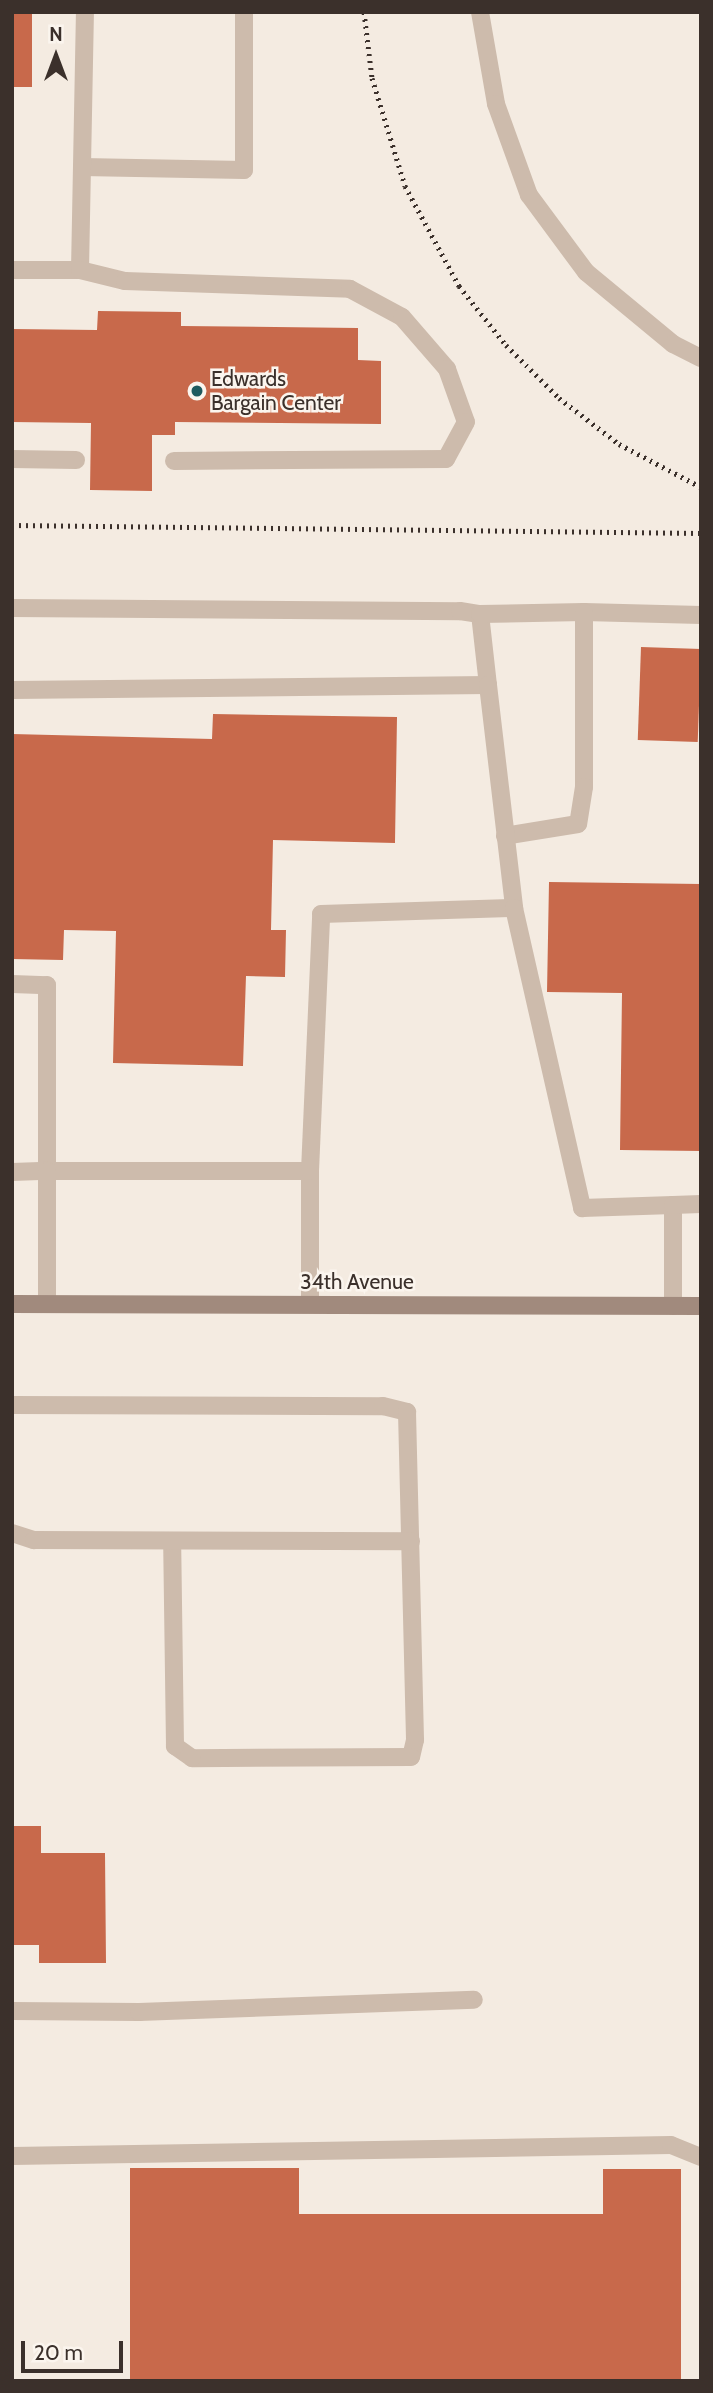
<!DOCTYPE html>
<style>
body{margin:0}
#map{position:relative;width:713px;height:2393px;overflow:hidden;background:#f4ebe1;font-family:Cabin,sans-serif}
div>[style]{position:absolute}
.building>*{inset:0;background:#c8694b;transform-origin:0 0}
.lane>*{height:18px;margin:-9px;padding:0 9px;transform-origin:9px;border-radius:9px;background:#cdbbac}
.secondary>*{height:18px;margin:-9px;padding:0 9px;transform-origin:9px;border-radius:9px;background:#a18a7d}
.rail>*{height:5px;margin-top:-2.5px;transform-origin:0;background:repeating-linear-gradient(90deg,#3b302b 0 2px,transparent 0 7px)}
.dots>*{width:19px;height:19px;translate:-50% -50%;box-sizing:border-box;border:4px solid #fbf5ee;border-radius:50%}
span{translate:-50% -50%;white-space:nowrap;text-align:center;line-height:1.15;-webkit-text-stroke:5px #fbf5ee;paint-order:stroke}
.poi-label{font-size:21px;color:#3b302b}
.left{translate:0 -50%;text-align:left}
.street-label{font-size:21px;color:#3b302b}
.frame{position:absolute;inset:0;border:14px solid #3b302b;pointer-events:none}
.north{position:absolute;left:21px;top:21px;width:70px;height:70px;-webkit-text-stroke:5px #fbf5ee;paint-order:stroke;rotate:0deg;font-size:19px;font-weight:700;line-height:28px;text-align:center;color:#3b302b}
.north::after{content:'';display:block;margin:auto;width:24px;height:32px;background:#3b302b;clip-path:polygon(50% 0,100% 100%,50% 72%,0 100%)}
.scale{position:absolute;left:21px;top:2341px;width:102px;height:32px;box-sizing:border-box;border:4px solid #3b302b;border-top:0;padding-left:9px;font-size:21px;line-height:24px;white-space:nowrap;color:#3b302b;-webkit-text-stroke:5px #fbf5ee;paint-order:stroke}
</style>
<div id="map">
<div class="building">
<i style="left:12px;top:12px;width:20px;height:75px"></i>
<i style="clip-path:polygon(98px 311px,181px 312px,181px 326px,358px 328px,358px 360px,381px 361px,381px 424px,175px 422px,175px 435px,152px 435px,152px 491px,90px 490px,91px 423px,12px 422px,12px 329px,97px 330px)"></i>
<i style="left:641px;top:647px;width:60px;height:93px;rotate:2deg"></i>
<i style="clip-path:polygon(213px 714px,397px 717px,395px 843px,273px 840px,271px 930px,286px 930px,285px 977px,246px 976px,243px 1066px,113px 1063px,116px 931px,64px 930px,63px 960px,12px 959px,12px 734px,212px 739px)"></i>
<i style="clip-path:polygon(549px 882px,701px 884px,701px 1151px,620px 1150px,622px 993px,547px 992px)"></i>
<i style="clip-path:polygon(12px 1826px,41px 1826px,41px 1853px,105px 1853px,106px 1963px,39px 1963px,39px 1945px,12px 1945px)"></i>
<i style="clip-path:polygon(130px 2168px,299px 2168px,299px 2214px,603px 2214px,603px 2169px,681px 2169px,681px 2381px,130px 2381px)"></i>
</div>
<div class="lane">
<i style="left:480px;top:12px;width:93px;rotate:80.1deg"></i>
<i style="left:496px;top:104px;width:97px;rotate:70.1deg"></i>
<i style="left:529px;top:195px;width:96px;rotate:53.5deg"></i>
<i style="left:586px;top:272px;width:113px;rotate:39.6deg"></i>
<i style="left:673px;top:344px;width:31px;rotate:27deg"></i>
<i style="left:82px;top:167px;width:162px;rotate:1.1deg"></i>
<i style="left:244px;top:170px;width:158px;rotate:-90deg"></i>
<i style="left:12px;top:270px;width:68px"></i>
<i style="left:80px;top:270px;width:258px;rotate:-88.9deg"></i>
<i style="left:80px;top:270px;width:46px;rotate:13.7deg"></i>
<i style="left:125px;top:281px;width:225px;rotate:2deg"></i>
<i style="left:350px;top:289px;width:59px;rotate:28.3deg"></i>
<i style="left:402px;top:317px;width:69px;rotate:49.1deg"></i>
<i style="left:447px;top:369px;width:56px;rotate:70.3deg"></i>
<i style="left:466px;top:422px;width:42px;rotate:118.4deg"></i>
<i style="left:446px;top:459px;width:272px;rotate:179.6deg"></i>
<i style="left:12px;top:459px;width:64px;rotate:0.9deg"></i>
<i style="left:12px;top:608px;width:448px;rotate:0.4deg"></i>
<i style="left:460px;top:611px;width:20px;rotate:9deg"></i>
<i style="left:480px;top:614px;width:71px;rotate:83.6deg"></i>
<i style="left:584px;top:612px;width:117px;rotate:1.5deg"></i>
<i style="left:480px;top:614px;width:104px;rotate:-1.1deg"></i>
<i style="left:584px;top:612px;width:175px;rotate:90deg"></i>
<i style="left:584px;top:787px;width:37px;rotate:99deg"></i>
<i style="left:578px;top:824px;width:74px;rotate:170.7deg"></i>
<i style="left:12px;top:690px;width:476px;rotate:-0.6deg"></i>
<i style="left:488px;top:685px;width:225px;rotate:83.3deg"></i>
<i style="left:12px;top:984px;width:35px;rotate:2deg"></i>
<i style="left:47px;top:985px;width:186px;rotate:90deg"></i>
<i style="left:47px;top:1171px;width:263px"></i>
<i style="left:310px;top:1171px;width:133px;rotate:90deg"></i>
<i style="left:310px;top:1171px;width:257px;rotate:-87.5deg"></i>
<i style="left:321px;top:914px;width:193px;rotate:-1.8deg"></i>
<i style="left:514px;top:908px;width:308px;rotate:77.2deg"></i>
<i style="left:582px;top:1208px;width:91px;rotate:-1.9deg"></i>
<i style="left:673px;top:1205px;width:101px;rotate:90deg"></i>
<i style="left:12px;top:1172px;width:35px;rotate:-2deg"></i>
<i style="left:47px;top:1171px;width:133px;rotate:90deg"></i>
<i style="left:673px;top:1205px;width:28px;rotate:-2deg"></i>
<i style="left:12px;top:1405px;width:371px;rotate:0.2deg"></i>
<i style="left:383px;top:1406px;width:25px;rotate:14deg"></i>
<i style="left:407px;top:1412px;width:328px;rotate:88.6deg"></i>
<i style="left:415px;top:1740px;width:17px;rotate:103deg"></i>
<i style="left:411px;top:1757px;width:219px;rotate:179.7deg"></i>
<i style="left:192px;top:1758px;width:21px;rotate:-145deg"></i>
<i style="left:175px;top:1746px;width:203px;rotate:-90.8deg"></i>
<i style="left:12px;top:1533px;width:23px;rotate:18deg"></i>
<i style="left:34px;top:1540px;width:377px;rotate:0.2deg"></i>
<i style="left:12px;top:2011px;width:127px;rotate:0.5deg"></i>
<i style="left:139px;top:2012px;width:335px;rotate:-2.1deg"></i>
<i style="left:12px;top:2156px;width:659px;rotate:-0.96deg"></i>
<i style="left:671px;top:2145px;width:32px;rotate:22deg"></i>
</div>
<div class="secondary">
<i style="left:12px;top:1304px;width:689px;rotate:0.17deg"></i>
</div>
<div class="rail">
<i style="left:364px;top:12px;width:66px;rotate:83.1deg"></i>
<i style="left:372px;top:78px;width:113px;rotate:73deg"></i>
<i style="left:405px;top:186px;width:114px;rotate:61.6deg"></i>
<i style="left:459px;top:286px;width:75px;rotate:51.5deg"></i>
<i style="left:506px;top:345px;width:75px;rotate:45deg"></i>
<i style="left:559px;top:398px;width:76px;rotate:37.5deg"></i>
<i style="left:619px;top:444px;width:93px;rotate:27.7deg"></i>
<i style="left:12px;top:525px;width:689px;rotate:0.67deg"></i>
</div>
<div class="dots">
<i style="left:197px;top:391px;background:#1f5a5e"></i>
</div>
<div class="poi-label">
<span class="left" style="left:211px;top:391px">Edwards<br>Bargain Center</span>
</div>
<div class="street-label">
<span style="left:357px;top:1282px">34th Avenue</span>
</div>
<div class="frame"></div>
<div class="north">N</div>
<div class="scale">20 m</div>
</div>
